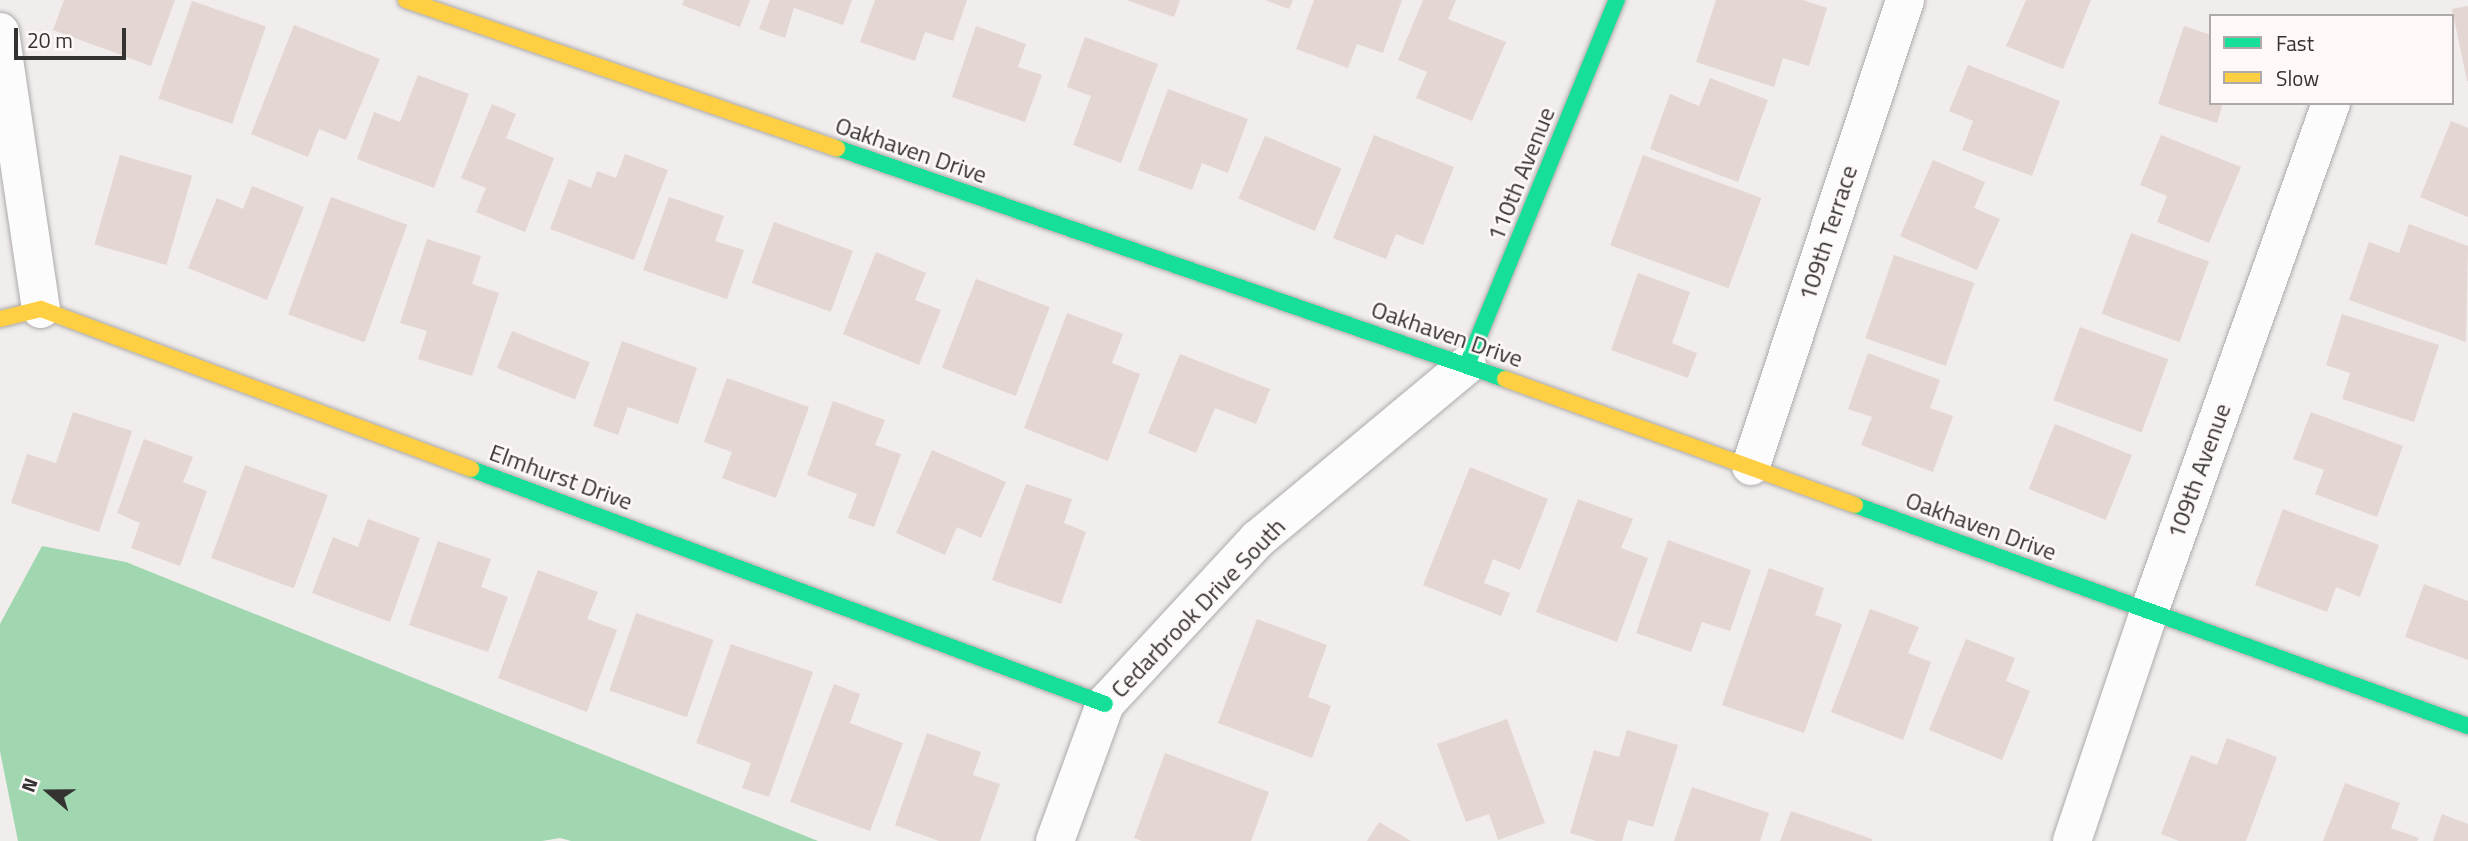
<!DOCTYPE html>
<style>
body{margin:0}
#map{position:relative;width:2468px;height:841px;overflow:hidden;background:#f0edec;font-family:"Titillium Web",sans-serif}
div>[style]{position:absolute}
.water>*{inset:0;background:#a0d7b0}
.building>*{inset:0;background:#e4d6d2;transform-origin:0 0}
.roads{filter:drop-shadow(0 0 2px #adaaaa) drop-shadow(0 0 2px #adaaaa)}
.street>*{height:38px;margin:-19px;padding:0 19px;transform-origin:19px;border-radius:19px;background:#fdfcfc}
.fast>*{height:16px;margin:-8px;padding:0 8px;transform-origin:8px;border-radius:8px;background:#16e098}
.slow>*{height:16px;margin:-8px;padding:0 8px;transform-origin:8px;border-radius:8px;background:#ffcf43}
span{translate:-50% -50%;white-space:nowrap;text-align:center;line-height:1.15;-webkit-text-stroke:5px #fef9f8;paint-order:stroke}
.street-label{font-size:24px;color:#353332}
.legend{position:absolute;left:2209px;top:14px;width:245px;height:91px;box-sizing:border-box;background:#fef9f8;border:2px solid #aeaaa9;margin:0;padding:9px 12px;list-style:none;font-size:21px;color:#353332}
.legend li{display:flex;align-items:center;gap:14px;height:35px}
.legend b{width:35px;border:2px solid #aeaaa9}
.north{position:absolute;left:14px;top:757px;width:70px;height:70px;-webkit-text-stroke:5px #fef9f8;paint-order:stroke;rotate:290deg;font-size:19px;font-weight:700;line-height:28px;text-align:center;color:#353332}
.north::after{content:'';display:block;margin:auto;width:24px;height:32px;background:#353332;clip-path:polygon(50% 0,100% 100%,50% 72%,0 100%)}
.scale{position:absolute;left:14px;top:28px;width:112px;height:32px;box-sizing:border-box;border:4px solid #353332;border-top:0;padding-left:9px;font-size:21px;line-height:24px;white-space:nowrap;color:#353332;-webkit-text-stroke:5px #fef9f8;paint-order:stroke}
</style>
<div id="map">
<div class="water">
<i style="clip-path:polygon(42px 546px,126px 562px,818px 841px,571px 841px,560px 838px,542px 841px,18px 841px,0 751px,0 624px)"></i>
</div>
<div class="building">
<i style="clip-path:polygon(64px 0,175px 0,151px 66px,53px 30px)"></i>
<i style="clip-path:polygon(684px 0,750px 0,740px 27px,682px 5px)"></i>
<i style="clip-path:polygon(770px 0,852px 0,843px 25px,794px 8px,785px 38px,759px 29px)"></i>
<i style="clip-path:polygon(875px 0,967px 0,953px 41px,925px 32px,915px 61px,860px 42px)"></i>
<i style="clip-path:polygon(1126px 0,1180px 0,1174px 17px)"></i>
<i style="clip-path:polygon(1265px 0,1293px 0,1289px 9px)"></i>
<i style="clip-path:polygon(1314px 0,1402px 0,1383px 53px,1357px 44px,1348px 68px,1296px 49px)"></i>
<i style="clip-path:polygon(1423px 0,1456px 0,1448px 19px,1506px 42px,1472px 121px,1416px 98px,1427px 72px,1398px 60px)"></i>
<i style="clip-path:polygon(1716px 0,1803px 0,1827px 8px,1809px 66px,1783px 58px,1774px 87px,1696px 62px)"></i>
<i style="clip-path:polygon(2026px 0,2091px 0,2063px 69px,2006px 46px)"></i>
<i style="left:192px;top:1px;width:78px;height:103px;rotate:19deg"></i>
<i style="clip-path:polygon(2468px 6px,2468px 81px,2467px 81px,2452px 9px)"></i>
<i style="clip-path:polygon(294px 25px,380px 59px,346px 140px,319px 129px,308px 157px,251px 134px)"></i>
<i style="clip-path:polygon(976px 26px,1026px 44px,1018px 67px,1042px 75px,1025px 122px,952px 97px)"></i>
<i style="clip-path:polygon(2184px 26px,2211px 35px,2211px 103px,2223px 103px,2217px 123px,2158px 104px)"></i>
<i style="clip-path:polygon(1085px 37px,1158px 64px,1121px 163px,1073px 145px,1091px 96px,1067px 87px)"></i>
<i style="clip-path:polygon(1968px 65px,2060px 101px,2032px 176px,1962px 150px,1973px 121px,1949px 111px)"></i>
<i style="clip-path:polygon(418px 75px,469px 94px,434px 188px,357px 159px,374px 112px,400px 122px)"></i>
<i style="clip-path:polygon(1710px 78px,1768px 100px,1738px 182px,1650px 149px,1670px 94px,1699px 106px)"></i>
<i style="clip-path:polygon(1168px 89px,1248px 119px,1228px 173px,1202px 163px,1192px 190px,1138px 170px)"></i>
<i style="clip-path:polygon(492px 104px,516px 114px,506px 138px,554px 158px,525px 232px,476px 212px,486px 188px,461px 178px)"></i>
<i style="clip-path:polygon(2451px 121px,2468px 128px,2468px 217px,2420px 197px)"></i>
<i style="clip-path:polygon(1374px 135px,1454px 167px,1423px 245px,1396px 234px,1386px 259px,1333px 238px)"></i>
<i style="clip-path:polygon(2161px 135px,2241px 167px,2209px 243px,2157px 222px,2167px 196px,2140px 185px)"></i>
<i style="left:1265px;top:136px;width:83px;height:68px;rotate:23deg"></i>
<i style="clip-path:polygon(625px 154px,668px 170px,634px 260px,550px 229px,569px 179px,591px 188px,597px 171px,616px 178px)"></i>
<i style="left:120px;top:155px;width:75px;height:93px;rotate:16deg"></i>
<i style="left:1643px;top:155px;width:126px;height:96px;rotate:20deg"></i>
<i style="clip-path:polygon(1933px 160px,1985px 182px,1974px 208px,2000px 219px,1977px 270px,1900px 236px)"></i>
<i style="clip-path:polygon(252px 186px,304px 207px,267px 300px,188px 268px,217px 198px,243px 209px)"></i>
<i style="left:331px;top:197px;width:81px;height:125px;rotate:20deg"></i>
<i style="clip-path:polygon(669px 197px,724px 216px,715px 241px,744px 250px,727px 299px,643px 270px)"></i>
<i style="left:774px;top:222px;width:84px;height:65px;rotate:20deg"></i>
<i style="clip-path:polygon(2409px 224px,2468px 246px,2466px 342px,2349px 300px,2369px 242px,2399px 253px)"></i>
<i style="left:2131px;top:233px;width:83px;height:86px;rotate:20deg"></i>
<i style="clip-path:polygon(427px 239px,481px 256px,472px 284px,499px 293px,472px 376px,418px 359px,427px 331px,400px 323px)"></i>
<i style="clip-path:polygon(876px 252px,926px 273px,915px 300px,941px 310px,919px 365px,843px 334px)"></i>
<i style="left:1894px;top:255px;width:85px;height:88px;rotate:19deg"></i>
<i style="clip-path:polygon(1638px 273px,1690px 292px,1672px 343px,1697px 353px,1688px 378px,1611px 350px)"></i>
<i style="left:976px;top:279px;width:79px;height:95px;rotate:21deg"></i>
<i style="clip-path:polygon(1067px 313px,1123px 334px,1112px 363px,1140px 374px,1108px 461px,1024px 428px)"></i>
<i style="clip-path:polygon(2342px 314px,2439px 345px,2414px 422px,2342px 399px,2350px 373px,2326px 365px)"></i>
<i style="left:2080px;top:327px;width:94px;height:78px;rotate:20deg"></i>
<i style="left:512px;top:331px;width:84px;height:40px;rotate:22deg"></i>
<i style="clip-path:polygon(622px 341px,697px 368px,678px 424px,628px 407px,618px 435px,593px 426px)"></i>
<i style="clip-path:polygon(1868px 353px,1940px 380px,1930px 408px,1953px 416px,1933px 472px,1861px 445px,1872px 417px,1848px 409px)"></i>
<i style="clip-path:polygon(1180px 354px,1270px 389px,1256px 424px,1215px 408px,1196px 453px,1148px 433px)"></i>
<i style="clip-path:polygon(727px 378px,809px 407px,776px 498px,722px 478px,732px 452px,704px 442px)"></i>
<i style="clip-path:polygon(833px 401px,885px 420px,875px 445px,901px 454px,874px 527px,848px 518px,857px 494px,807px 475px)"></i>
<i style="clip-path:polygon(73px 412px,132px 431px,99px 532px,11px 503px,27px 454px,56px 463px)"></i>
<i style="clip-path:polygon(2311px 412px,2403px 446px,2377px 517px,2315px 494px,2324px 470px,2293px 459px)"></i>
<i style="left:2055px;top:424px;width:83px;height:70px;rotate:22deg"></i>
<i style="clip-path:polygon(144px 439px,193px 457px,183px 482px,207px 491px,180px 566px,131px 548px,140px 523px,117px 513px)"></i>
<i style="clip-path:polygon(932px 450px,1006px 482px,981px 538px,957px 527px,945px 555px,896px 533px)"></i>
<i style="left:245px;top:465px;width:88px;height:99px;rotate:20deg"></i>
<i style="clip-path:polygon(1470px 467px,1548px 499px,1520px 570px,1493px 559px,1484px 583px,1510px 593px,1501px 616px,1423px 585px)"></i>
<i style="clip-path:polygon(1026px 484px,1072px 499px,1064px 523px,1086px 532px,1061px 604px,992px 580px)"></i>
<i style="clip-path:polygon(1578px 499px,1633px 519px,1621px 548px,1648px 558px,1617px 642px,1536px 612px)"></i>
<i style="clip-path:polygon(2283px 509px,2379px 545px,2360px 597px,2336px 587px,2327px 612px,2255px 585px)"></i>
<i style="clip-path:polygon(368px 519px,420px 538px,390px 622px,312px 593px,333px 537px,358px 547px)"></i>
<i style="clip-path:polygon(1668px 540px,1751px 570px,1730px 631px,1702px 622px,1691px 652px,1636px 633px)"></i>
<i style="clip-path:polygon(438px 541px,491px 559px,481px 587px,508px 597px,488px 652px,409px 625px)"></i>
<i style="clip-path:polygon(1769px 568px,1824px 588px,1815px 615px,1842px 624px,1804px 733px,1722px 705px)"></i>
<i style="clip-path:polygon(538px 570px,598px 592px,587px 619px,617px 630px,587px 712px,498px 678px)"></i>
<i style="clip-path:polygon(2424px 584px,2468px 601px,2468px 660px,2405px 637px)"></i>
<i style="clip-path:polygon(1870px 609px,1919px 627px,1908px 653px,1931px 662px,1903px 740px,1831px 712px)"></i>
<i style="left:636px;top:613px;width:82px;height:82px;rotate:19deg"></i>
<i style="clip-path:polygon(1257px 619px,1327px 645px,1308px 697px,1331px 706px,1312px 758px,1218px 723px)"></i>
<i style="clip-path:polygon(1966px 639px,2015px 658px,2006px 681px,2030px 691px,2002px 760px,1929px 730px)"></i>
<i style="clip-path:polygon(731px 644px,813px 672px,769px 797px,742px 788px,751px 763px,696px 743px)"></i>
<i style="clip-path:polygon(834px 684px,860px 694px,850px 723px,903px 743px,870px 831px,790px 802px)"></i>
<i style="clip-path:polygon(1507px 719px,1545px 823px,1498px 840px,1489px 814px,1466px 822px,1437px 744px)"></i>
<i style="clip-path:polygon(1627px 730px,1678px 745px,1653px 827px,1628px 820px,1622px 841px,1596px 841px,1570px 833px,1594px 750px,1619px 757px)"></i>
<i style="clip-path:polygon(927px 733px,981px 752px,973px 775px,1000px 784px,980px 841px,939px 841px,895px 825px)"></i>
<i style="clip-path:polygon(2227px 738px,2277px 757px,2246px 841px,2179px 841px,2161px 834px,2191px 755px,2217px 765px)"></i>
<i style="clip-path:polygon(1165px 753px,1269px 792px,1251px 841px,1142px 841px,1134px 838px)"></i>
<i style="clip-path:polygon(2345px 783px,2400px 803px,2391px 828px,2419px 838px,2417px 841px,2323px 841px)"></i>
<i style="clip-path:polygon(1692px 787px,1769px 813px,1760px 841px,1674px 841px)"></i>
<i style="clip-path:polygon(1791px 811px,1872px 839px,1872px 841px,1780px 841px)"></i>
<i style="clip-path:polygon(2442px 814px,2468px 824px,2468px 841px,2433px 841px)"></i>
<i style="clip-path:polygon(1379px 822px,1411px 841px,1367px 841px)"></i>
</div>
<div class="roads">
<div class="street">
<i style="left:0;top:32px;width:280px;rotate:81.6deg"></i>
<i style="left:1751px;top:466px;width:491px;rotate:-71.7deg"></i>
<i style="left:1055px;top:841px;width:146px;rotate:-69.9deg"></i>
<i style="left:1105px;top:704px;width:225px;rotate:-47.2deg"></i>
<i style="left:1258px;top:539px;width:272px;rotate:-39.8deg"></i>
<i style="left:2072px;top:841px;width:242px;rotate:-71.4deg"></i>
<i style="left:2149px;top:612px;width:541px;rotate:-70.32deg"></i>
</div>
<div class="fast">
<i style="left:837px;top:148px;width:707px;rotate:19.08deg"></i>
<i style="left:1467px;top:365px;width:395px;rotate:-67.7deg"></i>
<i style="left:471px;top:469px;width:676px;rotate:20.34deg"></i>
<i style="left:1855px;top:505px;width:652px;rotate:19.83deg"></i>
</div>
<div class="slow">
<i style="left:406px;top:0;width:456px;rotate:19deg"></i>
<i style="left:0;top:319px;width:42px;rotate:-13.7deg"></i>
<i style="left:41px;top:309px;width:459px;rotate:20.4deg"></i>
<i style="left:1505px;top:379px;width:372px;rotate:19.8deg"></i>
</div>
</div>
<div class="street-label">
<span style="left:911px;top:150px;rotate:19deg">Oakhaven Drive</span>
<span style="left:1521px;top:174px;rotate:-68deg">110th Avenue</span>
<span style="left:1828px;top:233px;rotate:-72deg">109th Terrace</span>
<span style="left:1447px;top:334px;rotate:19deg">Oakhaven Drive</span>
<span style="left:2199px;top:471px;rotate:-70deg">109th Avenue</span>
<span style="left:561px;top:477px;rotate:20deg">Elmhurst Drive</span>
<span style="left:1981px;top:526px;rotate:20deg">Oakhaven Drive</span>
<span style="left:1198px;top:608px;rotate:-46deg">Cedarbrook Drive South</span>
</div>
<ul class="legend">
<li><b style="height:9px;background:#16e098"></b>Fast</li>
<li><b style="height:9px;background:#ffcf43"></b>Slow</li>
</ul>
<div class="north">N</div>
<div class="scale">20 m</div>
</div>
